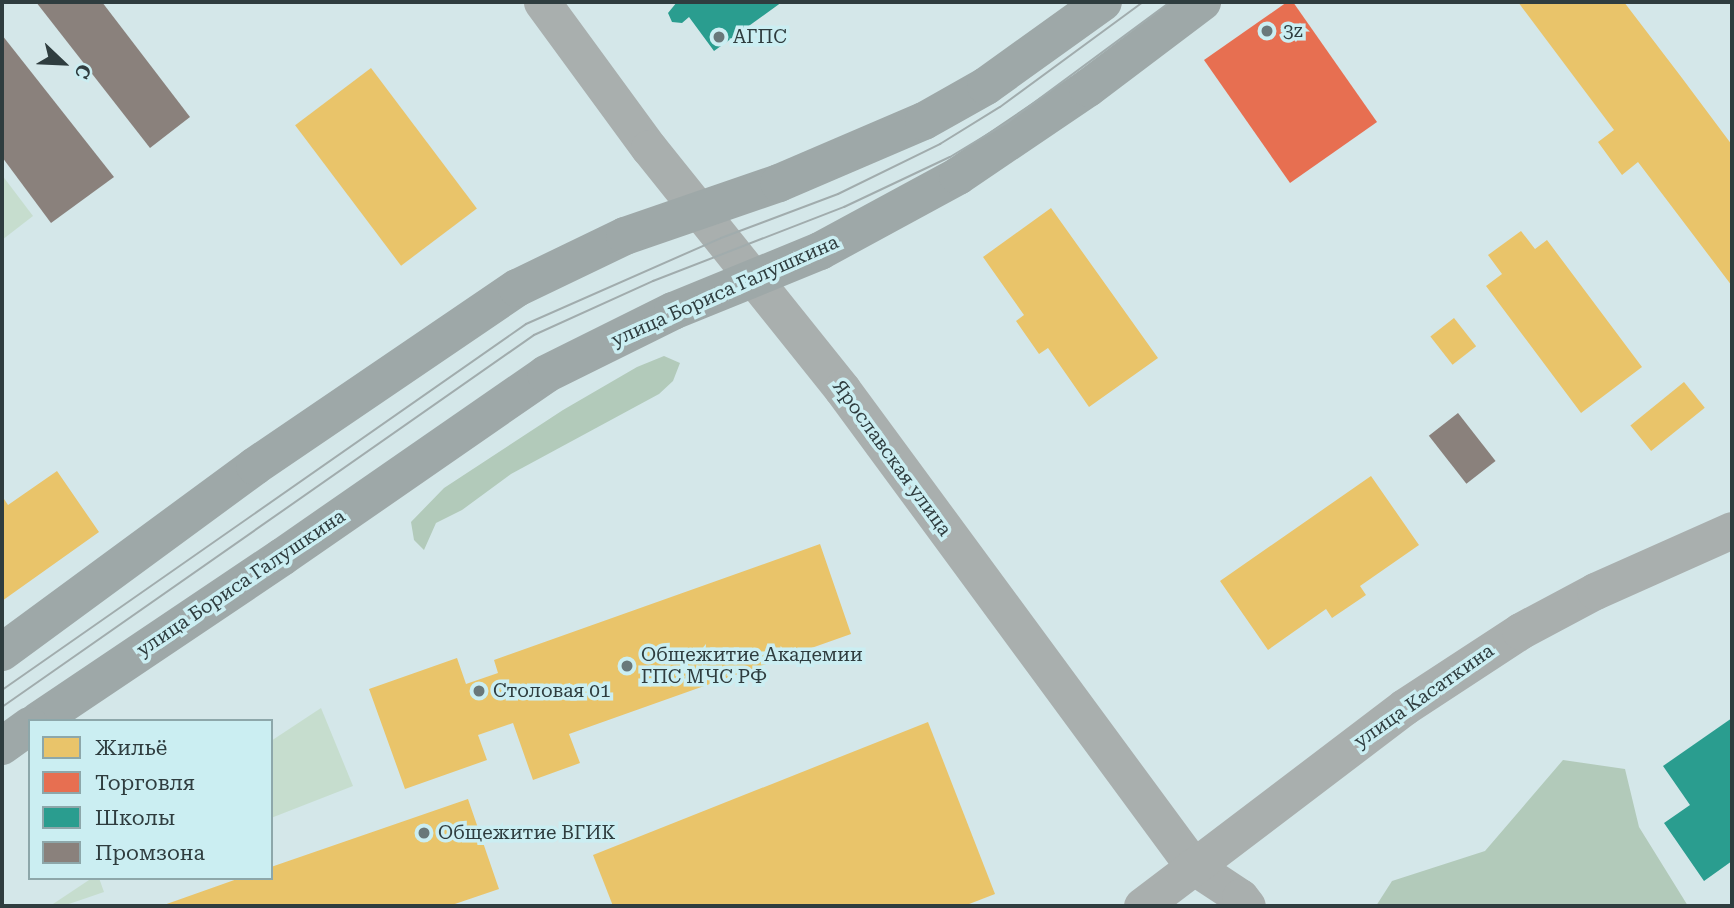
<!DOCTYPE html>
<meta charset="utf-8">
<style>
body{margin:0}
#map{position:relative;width:1734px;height:908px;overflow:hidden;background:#d4e7e9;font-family:"Roboto Serif",serif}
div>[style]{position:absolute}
.green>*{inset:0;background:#c6ddce}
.forest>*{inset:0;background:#b2caba}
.homes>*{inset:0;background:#e9c46a;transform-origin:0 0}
.shops>*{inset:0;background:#e76f51}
.schools>*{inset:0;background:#2a9d8f}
.industry>*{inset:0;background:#8a817c;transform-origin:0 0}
.minor>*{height:37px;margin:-18.5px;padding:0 18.5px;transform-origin:18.5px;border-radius:18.5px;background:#a9afae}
.major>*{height:38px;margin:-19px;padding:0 19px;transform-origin:19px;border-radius:19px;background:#9ea8a8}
.tram>*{height:2px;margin:-1px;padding:0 1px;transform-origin:1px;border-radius:1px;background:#a1acad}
.dots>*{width:19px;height:19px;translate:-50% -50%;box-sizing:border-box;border:4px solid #cbeef2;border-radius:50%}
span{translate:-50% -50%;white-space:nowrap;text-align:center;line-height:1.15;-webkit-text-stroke:7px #cbeef2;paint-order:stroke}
.poi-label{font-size:19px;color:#2f3d3f}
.left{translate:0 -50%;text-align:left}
.street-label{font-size:19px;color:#2f3d3f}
.frame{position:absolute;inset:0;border:4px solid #2f3d3f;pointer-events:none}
.legend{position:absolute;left:28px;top:719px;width:245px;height:161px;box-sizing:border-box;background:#cbeef2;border:2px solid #8da7aa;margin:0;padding:9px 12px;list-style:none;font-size:21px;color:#2f3d3f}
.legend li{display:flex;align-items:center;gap:14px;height:35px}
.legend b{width:35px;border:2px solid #8da7aa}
.north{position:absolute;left:28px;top:28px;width:70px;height:70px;-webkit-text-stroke:5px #cbeef2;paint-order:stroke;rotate:113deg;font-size:19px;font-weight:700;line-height:28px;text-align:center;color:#2f3d3f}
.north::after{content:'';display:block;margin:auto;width:24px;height:32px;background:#2f3d3f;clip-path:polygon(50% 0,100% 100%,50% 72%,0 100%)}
</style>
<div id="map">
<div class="green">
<i style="clip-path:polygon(2px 175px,33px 216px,2px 240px)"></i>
<i style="clip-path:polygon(321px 708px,353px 786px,271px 818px,271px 741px)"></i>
<i style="clip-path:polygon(92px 878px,99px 878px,104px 892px,63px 906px,50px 906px)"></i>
</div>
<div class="forest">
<i style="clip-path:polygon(664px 356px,680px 363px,673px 381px,659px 394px,511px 474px,462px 510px,436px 523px,424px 550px,414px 540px,411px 522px,444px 488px,563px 410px,637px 367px)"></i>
<i style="clip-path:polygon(1563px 760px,1625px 769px,1639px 827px,1688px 906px,1376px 906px,1392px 881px,1485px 851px)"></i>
</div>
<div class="homes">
<i style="clip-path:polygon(1518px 2px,1624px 2px,1682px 78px,1732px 145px,1732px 286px,1638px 162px,1622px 175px,1598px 142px,1614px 130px)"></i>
<i style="left:371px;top:68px;width:176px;height:95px;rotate:53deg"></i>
<i style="clip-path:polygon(1051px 208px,1158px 358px,1089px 407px,1048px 348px,1039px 354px,1016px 321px,1024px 315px,983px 257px)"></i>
<i style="clip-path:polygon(1521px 231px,1535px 249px,1547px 240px,1642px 367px,1581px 413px,1486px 286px,1502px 274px,1488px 255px)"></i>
<i style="left:1454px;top:318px;width:36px;height:30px;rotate:52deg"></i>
<i style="left:1684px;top:382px;width:33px;height:69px;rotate:51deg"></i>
<i style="clip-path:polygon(57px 471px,99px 532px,2px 601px,2px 496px,8px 505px)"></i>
<i style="clip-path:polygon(1371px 476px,1419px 545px,1360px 586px,1366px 595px,1332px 618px,1326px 609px,1268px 650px,1220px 581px)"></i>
<i style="clip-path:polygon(820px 544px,851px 634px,569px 734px,580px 763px,533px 780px,513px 723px,478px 735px,487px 760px,405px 789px,369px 689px,457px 658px,466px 684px,498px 673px,494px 660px)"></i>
<i style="clip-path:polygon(928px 722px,995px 894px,964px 906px,613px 906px,593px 855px)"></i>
<i style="clip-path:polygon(468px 799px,499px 889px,449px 906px,161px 906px,240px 878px,271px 878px,271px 867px)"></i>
</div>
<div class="shops">
<i style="clip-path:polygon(1287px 2px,1293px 2px,1377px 122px,1290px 183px,1204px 60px)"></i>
</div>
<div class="schools">
<i style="clip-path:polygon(677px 2px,782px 2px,714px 51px,689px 17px,682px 23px,672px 22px,668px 13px)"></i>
<i style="clip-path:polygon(1732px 718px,1732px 861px,1704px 881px,1664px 823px,1690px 805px,1663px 766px)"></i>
</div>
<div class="industry">
<i style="clip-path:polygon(36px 2px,102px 2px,190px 117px,150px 148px)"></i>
<i style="clip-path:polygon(2px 35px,114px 177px,51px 223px,2px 157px)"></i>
<i style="left:1458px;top:413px;width:61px;height:37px;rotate:52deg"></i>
</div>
<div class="minor">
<i style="left:542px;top:2px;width:181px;rotate:53.8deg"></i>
<i style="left:649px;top:148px;width:309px;rotate:51.3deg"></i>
<i style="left:842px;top:389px;width:592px;rotate:53.65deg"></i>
<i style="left:1193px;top:866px;width:56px;rotate:33.4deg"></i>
<i style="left:1240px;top:897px;width:11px;rotate:52deg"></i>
<i style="left:1142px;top:906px;width:329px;rotate:-37.2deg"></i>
<i style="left:1404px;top:707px;width:139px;rotate:-33.2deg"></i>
<i style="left:1520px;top:631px;width:85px;rotate:-28.1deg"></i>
<i style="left:1595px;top:591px;width:150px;rotate:-24deg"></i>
</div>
<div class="major">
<i style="left:2px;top:652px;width:314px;rotate:-36.3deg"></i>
<i style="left:255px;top:466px;width:317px;rotate:-34.2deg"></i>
<i style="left:517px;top:288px;width:120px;rotate:-25.7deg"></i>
<i style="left:625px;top:236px;width:163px;rotate:-19deg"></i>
<i style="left:779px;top:183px;width:158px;rotate:-23.2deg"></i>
<i style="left:924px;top:121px;width:71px;rotate:-29.4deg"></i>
<i style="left:986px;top:86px;width:144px;rotate:-35.7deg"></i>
<i style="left:38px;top:721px;width:294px;rotate:-33.9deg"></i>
<i style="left:282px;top:557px;width:321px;rotate:-34.7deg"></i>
<i style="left:546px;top:374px;width:142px;rotate:-26.4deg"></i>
<i style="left:673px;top:311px;width:159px;rotate:-22.2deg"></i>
<i style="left:820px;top:251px;width:157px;rotate:-28.5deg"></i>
<i style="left:958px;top:176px;width:157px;rotate:-34.1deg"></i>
<i style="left:1088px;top:88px;width:143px;rotate:-37deg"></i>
<i style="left:2px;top:746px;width:34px;rotate:-36deg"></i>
</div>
<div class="tram">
<i style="left:2px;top:690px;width:639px;rotate:-34.93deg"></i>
<i style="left:526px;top:324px;width:213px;rotate:-23.8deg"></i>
<i style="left:721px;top:238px;width:125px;rotate:-20.6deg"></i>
<i style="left:838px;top:194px;width:114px;rotate:-26.1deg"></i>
<i style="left:940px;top:144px;width:70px;rotate:-31.7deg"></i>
<i style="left:1000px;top:107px;width:177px;rotate:-36.3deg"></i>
<i style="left:2px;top:707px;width:649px;rotate:-34.96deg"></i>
<i style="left:534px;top:335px;width:131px;rotate:-24.4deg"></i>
<i style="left:653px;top:281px;width:205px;rotate:-21.2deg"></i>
<i style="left:844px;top:207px;width:117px;rotate:-25.3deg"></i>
<i style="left:950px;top:157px;width:68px;rotate:-31.1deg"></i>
<i style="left:1008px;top:122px;width:202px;rotate:-36.5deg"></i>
</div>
<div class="dots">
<i style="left:1267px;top:31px;background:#69787a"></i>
<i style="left:719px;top:37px;background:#69787a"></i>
<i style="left:627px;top:666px;background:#69787a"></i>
<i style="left:479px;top:691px;background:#69787a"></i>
<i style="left:424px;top:833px;background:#69787a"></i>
</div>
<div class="poi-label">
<span class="left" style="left:1283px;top:31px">3z</span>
<span class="left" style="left:733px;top:37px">АГПС</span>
<span class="left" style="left:641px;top:666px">Общежитие Академии<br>ГПС МЧС РФ</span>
<span class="left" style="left:493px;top:691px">Столовая 01</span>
<span class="left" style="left:438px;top:833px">Общежитие ВГИК</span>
</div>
<div class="street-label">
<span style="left:725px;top:291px;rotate:-24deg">улица Бориса Галушкина</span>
<span style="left:892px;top:458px;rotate:54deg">Ярославская улица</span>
<span style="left:241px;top:583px;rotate:-34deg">улица Бориса Галушкина</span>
<span style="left:1424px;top:696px;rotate:-35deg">улица Касаткина</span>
</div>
<div class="frame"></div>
<ul class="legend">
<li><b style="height:19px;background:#e9c46a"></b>Жильё</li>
<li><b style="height:19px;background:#e76f51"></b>Торговля</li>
<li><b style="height:19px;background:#2a9d8f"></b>Школы</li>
<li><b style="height:19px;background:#8a817c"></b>Промзона</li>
</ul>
<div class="north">С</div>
</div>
